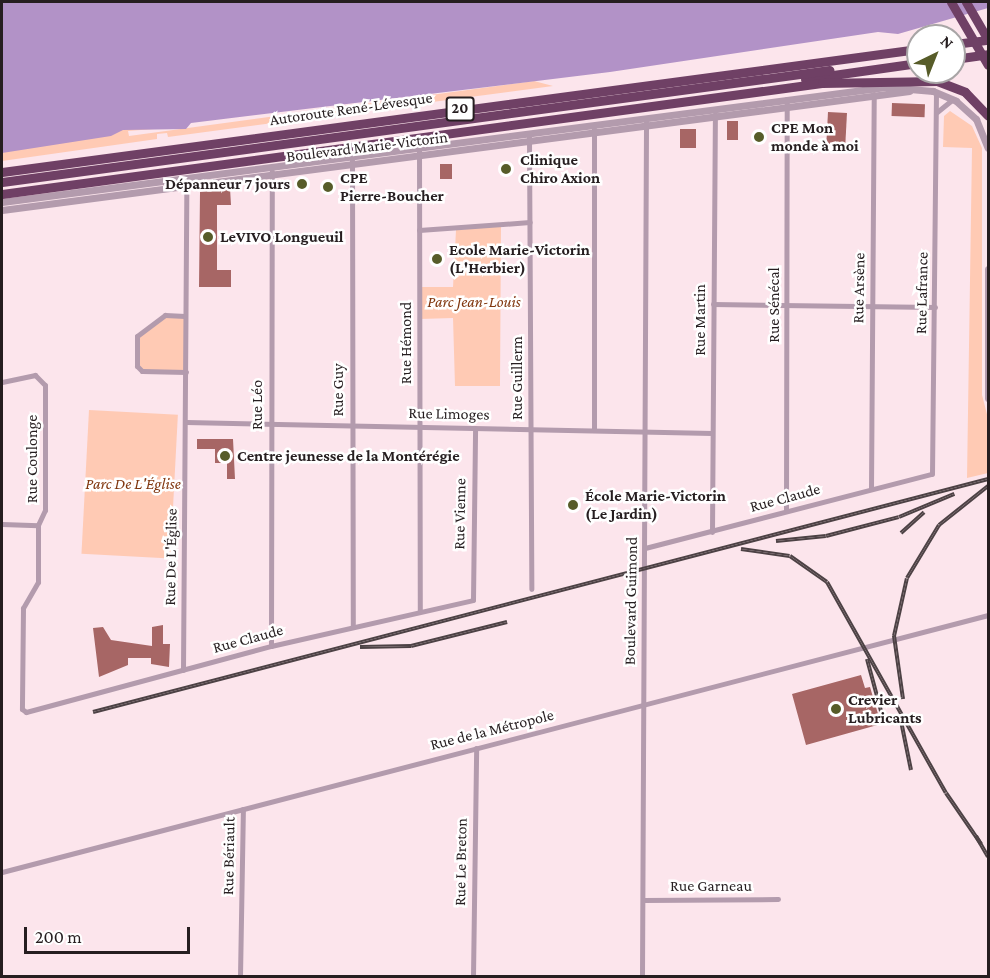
<!DOCTYPE html>
<meta charset="utf-8">
<style>
body{margin:0}
#map{position:relative;width:990px;height:978px;overflow:hidden;background:#fce5ec;font-family:"Crimson Pro",serif}
div>[style]{position:absolute}
.green>*{inset:0;background:#ffcab4;transform-origin:0 0}
.water>*{inset:0;background:#b292c7}
.building>*{inset:0;background:#a76665;transform-origin:0 0}
.minor>*{height:5px;margin:-2.5px;padding:0 2.5px;transform-origin:2.5px;border-radius:2.5px;background:#b39bad}
.tertiary>*{height:7px;margin:-3.5px;padding:0 3.5px;transform-origin:3.5px;border-radius:3.5px;background:#b39bad}
.motorway>*{height:9px;margin:-4.5px;padding:0 4.5px;transform-origin:4.5px;border-radius:4.5px;background:#6f4065}
.rail>*{height:4px;margin-top:-2px;transform-origin:0;background:repeating-linear-gradient(90deg,#fff 0 4.5px,#4d4245 0 9px);box-sizing:border-box;border-block:2px solid #4d4245}
.motorway-bridge>*{height:9px;margin:-4.5px;padding:0 4.5px;transform-origin:4.5px;border-radius:4.5px;background:#6f4065}
.dots>*{width:16px;height:16px;translate:-50% -50%;box-sizing:border-box;border:3px solid #fff;border-radius:50%}
span{translate:-50% -50%;white-space:nowrap;text-align:center;line-height:1.15;-webkit-text-stroke:5px #fff;paint-order:stroke}
.shield-label span{padding:2px 4px;background:#fff;border:2px solid;border-radius:4px;-webkit-text-stroke-width:0}
.shield-label{font-size:15px;color:#261e20;font-weight:700}
.street-label{font-size:16px;color:#261e20}
.poi-label{font-size:16px;color:#261e20;font-weight:700}
.left{translate:0 -50%;text-align:left}
.right{translate:-100% -50%;text-align:right}
.park-label{font-size:16px;color:#80360e;font-style:italic}
.frame{position:absolute;inset:0;border:3px solid #261e20;pointer-events:none}
.north{position:absolute;left:906px;top:24px;width:60px;height:60px;box-sizing:border-box;background:#fff;border:2px solid #a8a5a6;border-radius:50%;rotate:43deg;font-size:16px;font-weight:700;line-height:24px;text-align:center;color:#261e20}
.north::after{content:'';display:block;margin:auto;width:21px;height:27px;background:#575c29;clip-path:polygon(50% 0,100% 100%,50% 72%,0 100%)}
.scale{position:absolute;left:24px;top:927px;width:166px;height:27px;box-sizing:border-box;border:3px solid #261e20;border-top:0;padding-left:8px;font-size:18px;line-height:21px;white-space:nowrap;color:#261e20;-webkit-text-stroke:4px #fff;paint-order:stroke}
</style>
<div id="map">
<div class="green">
<i style="clip-path:polygon(2px 23px,180px 127px,128px 131px,129px 136px,534px 81px,553px 86px,168px 137px,167px 133px,157px 134px,157px 139px,2px 161px)"></i>
<i style="clip-path:polygon(950px 111px,972px 126px,982px 148px,982px 395px,988px 418px,988px 473px,967px 478px,972px 148px,943px 147px,944px 116px)"></i>
<i style="clip-path:polygon(501px 226px,500px 386px,455px 386px,453px 318px,420px 319px,420px 287px,453px 287px,456px 230px)"></i>
<i style="clip-path:polygon(165px 315px,185px 316px,186px 372px,142px 371px,137px 366px,137px 336px)"></i>
<i style="left:89px;top:410px;width:89px;height:144px;rotate:3deg"></i>
</div>
<div class="water">
<i style="clip-path:polygon(2px 2px,988px 2px,988px 8px,898px 34px,878px 32px,610px 72px,191px 123px,186px 129px,123px 130px,111px 136px,2px 153px)"></i>
</div>
<div class="building">
<i style="left:892px;top:103px;width:33px;height:13px;rotate:2deg"></i>
<i style="left:828px;top:112px;width:19px;height:32px;rotate:3deg"></i>
<i style="left:727px;top:121px;width:11px;height:19px"></i>
<i style="left:680px;top:129px;width:16px;height:19px"></i>
<i style="left:440px;top:164px;width:12px;height:15px"></i>
<i style="clip-path:polygon(230px 188px,231px 205px,217px 205px,217px 270px,231px 270px,231px 287px,199px 287px,200px 192px)"></i>
<i style="clip-path:polygon(197px 439px,233px 439px,235px 479px,227px 479px,227px 463px,215px 463px,215px 449px,197px 449px)"></i>
<i style="clip-path:polygon(163px 625px,163px 644px,170px 644px,169px 667px,151px 664px,151px 658px,128px 658px,128px 665px,99px 677px,93px 628px,103px 627px,111px 640px,152px 646px,152px 627px)"></i>
<i style="clip-path:polygon(861px 675px,865px 688px,870px 687px,881px 724px,806px 745px,792px 694px)"></i>
</div>
<div class="minor">
<i style="left:937px;top:112px;width:21px;rotate:-39deg"></i>
<i style="left:594px;top:129px;width:301px;rotate:90deg"></i>
<i style="left:529px;top:137px;width:452px;rotate:89.7deg"></i>
<i style="left:419px;top:146px;width:465px;rotate:89.9deg"></i>
<i style="left:352px;top:160px;width:467px;rotate:89.9deg"></i>
<i style="left:419px;top:230px;width:111px;rotate:-4.1deg"></i>
<i style="left:713px;top:304px;width:222px;rotate:0.8deg"></i>
<i style="left:185px;top:316px;width:20px;rotate:-177deg"></i>
<i style="left:165px;top:315px;width:35px;rotate:143deg"></i>
<i style="left:137px;top:336px;width:30px;rotate:90deg"></i>
<i style="left:137px;top:366px;width:7px;rotate:45deg"></i>
<i style="left:142px;top:371px;width:44px;rotate:1.3deg"></i>
<i style="left:2px;top:382px;width:34px;rotate:-12deg"></i>
<i style="left:35px;top:375px;width:14px;rotate:45deg"></i>
<i style="left:45px;top:385px;width:125px;rotate:90deg"></i>
<i style="left:45px;top:510px;width:17px;rotate:115deg"></i>
<i style="left:38px;top:525px;width:57px;rotate:90deg"></i>
<i style="left:38px;top:582px;width:30px;rotate:120deg"></i>
<i style="left:23px;top:608px;width:101px;rotate:90.6deg"></i>
<i style="left:22px;top:709px;width:5px;rotate:37deg"></i>
<i style="left:26px;top:712px;width:254px;rotate:-15.1deg"></i>
<i style="left:271px;top:646px;width:207px;rotate:-12.8deg"></i>
<i style="left:473px;top:600px;width:172px;rotate:-89.3deg"></i>
<i style="left:186px;top:422px;width:526px;rotate:1.2deg"></i>
<i style="left:871px;top:489px;width:395px;rotate:-89.6deg"></i>
<i style="left:786px;top:511px;width:412px;rotate:-89.9deg"></i>
<i style="left:2px;top:524px;width:36px;rotate:2deg"></i>
<i style="left:712px;top:532px;width:418px;rotate:-89.6deg"></i>
<i style="left:645px;top:548px;width:296px;rotate:-14.5deg"></i>
<i style="left:932px;top:474px;width:382px;rotate:-89.4deg"></i>
<i style="left:271px;top:646px;width:475px;rotate:-89.9deg"></i>
<i style="left:183px;top:670px;width:487px;rotate:-89.6deg"></i>
<i style="left:2px;top:872px;width:1019px;rotate:-14.61deg"></i>
<i style="left:643px;top:900px;width:135px;rotate:-0.4deg"></i>
<i style="left:240px;top:976px;width:167px;rotate:-89deg"></i>
<i style="left:473px;top:976px;width:228px;rotate:-89.2deg"></i>
<i style="left:642px;top:976px;width:854px;rotate:-89.73deg"></i>
</div>
<div class="tertiary">
<i style="left:2px;top:202px;width:891px;rotate:-7.41deg"></i>
<i style="left:886px;top:87px;width:47px;rotate:4.9deg"></i>
<i style="left:933px;top:91px;width:25px;rotate:23deg"></i>
<i style="left:956px;top:101px;width:27px;rotate:42deg"></i>
<i style="left:976px;top:119px;width:31px;rotate:68deg"></i>
<i style="left:2px;top:210px;width:915px;rotate:-7.47deg"></i>
<i style="left:988px;top:269px;width:129px;rotate:90deg"></i>
</div>
<div class="motorway">
<i style="left:966px;top:2px;width:44px;rotate:59.9deg"></i>
<i style="left:954px;top:44px;width:34px;rotate:-7deg"></i>
<i style="left:954px;top:59px;width:34px;rotate:-8deg"></i>
<i style="left:805px;top:79px;width:114px;rotate:-8.1deg"></i>
<i style="left:2px;top:172px;width:924px;rotate:-7.65deg"></i>
<i style="left:2px;top:182px;width:835px;rotate:-7.71deg"></i>
<i style="left:2px;top:194px;width:827px;rotate:-7.71deg"></i>
<i style="left:822px;top:83px;width:115px;rotate:-1deg"></i>
<i style="left:937px;top:81px;width:30px;rotate:21deg"></i>
<i style="left:965px;top:92px;width:33px;rotate:46deg"></i>
</div>
<div class="rail">
<i style="left:901px;top:533px;width:31px;rotate:-42deg"></i>
<i style="left:776px;top:541px;width:50px;rotate:-5.7deg"></i>
<i style="left:826px;top:536px;width:75px;rotate:-14.6deg"></i>
<i style="left:899px;top:517px;width:60px;rotate:-22.7deg"></i>
<i style="left:741px;top:549px;width:49px;rotate:8.1deg"></i>
<i style="left:790px;top:556px;width:45px;rotate:35.1deg"></i>
<i style="left:827px;top:582px;width:242px;rotate:60.6deg"></i>
<i style="left:946px;top:793px;width:62px;rotate:55.5deg"></i>
<i style="left:360px;top:647px;width:51px;rotate:-1.1deg"></i>
<i style="left:411px;top:646px;width:99px;rotate:-14deg"></i>
<i style="left:867px;top:659px;width:65px;rotate:74.9deg"></i>
<i style="left:903px;top:699px;width:64px;rotate:-98.1deg"></i>
<i style="left:894px;top:636px;width:59px;rotate:-77.4deg"></i>
<i style="left:907px;top:578px;width:62px;rotate:-58.9deg"></i>
<i style="left:939px;top:525px;width:63px;rotate:-38.5deg"></i>
<i style="left:93px;top:712px;width:925px;rotate:-14.59deg"></i>
<i style="left:901px;top:721px;width:50px;rotate:78.5deg"></i>
<i style="left:976px;top:836px;width:24px;rotate:60deg"></i>
</div>
<div class="motorway-bridge">
<i style="left:951px;top:2px;width:73px;rotate:59.6deg"></i>
</div>
<div class="dots">
<i style="left:759px;top:137px;background:#575c29"></i>
<i style="left:506px;top:169px;background:#575c29"></i>
<i style="left:302px;top:184px;background:#575c29"></i>
<i style="left:328px;top:187px;background:#575c29"></i>
<i style="left:208px;top:237px;background:#575c29"></i>
<i style="left:437px;top:259px;background:#575c29"></i>
<i style="left:225px;top:456px;background:#575c29"></i>
<i style="left:573px;top:505px;background:#575c29"></i>
<i style="left:836px;top:709px;background:#575c29"></i>
</div>
<div class="shield-label">
<span style="left:460px;top:109px">20</span>
</div>
<div class="street-label">
<span style="left:351px;top:109px;rotate:-8deg">Autoroute René-Lévesque</span>
<span style="left:367px;top:147px;rotate:-7deg">Boulevard Marie-Victorin</span>
<span style="left:859px;top:288px;rotate:-89deg">Rue Arsène</span>
<span style="left:922px;top:293px;rotate:-89deg">Rue Lafrance</span>
<span style="left:774px;top:305px;rotate:-90deg">Rue Sénécal</span>
<span style="left:700px;top:320px;rotate:-90deg">Rue Martin</span>
<span style="left:406px;top:343px;rotate:-90deg">Rue Hémond</span>
<span style="left:517px;top:378px;rotate:-90deg">Rue Guillerm</span>
<span style="left:338px;top:390px;rotate:-90deg">Rue Guy</span>
<span style="left:257px;top:405px;rotate:-90deg">Rue Léo</span>
<span style="left:449px;top:414px;rotate:1deg">Rue Limoges</span>
<span style="left:32px;top:459px;rotate:-90deg">Rue Coulonge</span>
<span style="left:785px;top:498px;rotate:-15deg">Rue Claude</span>
<span style="left:460px;top:514px;rotate:-89deg">Rue Vienne</span>
<span style="left:171px;top:557px;rotate:-89deg">Rue De L'Église</span>
<span style="left:631px;top:601px;rotate:-89deg">Boulevard Guimond</span>
<span style="left:248px;top:639px;rotate:-15deg">Rue Claude</span>
<span style="left:492px;top:730px;rotate:-14deg">Rue de la Métropole</span>
<span style="left:229px;top:856px;rotate:-89deg">Rue Bériault</span>
<span style="left:461px;top:862px;rotate:-89deg">Rue Le Breton</span>
<span style="left:711px;top:886px">Rue Garneau</span>
</div>
<div class="poi-label">
<span class="left" style="left:771px;top:137px">CPE Mon<br>monde à moi</span>
<span class="left" style="left:520px;top:169px">Clinique<br>Chiro Axion</span>
<span class="left" style="left:340px;top:187px">CPE<br>Pierre-Boucher</span>
<span class="right" style="left:290px;top:184px">Dépanneur 7 jours</span>
<span class="left" style="left:220px;top:237px">LeVIVO Longueuil</span>
<span class="left" style="left:449px;top:259px">Ecole Marie-Victorin<br>(L'Herbier)</span>
<span class="left" style="left:237px;top:456px">Centre jeunesse de la Montérégie</span>
<span class="left" style="left:585px;top:505px">École Marie-Victorin<br>(Le Jardin)</span>
<span class="left" style="left:848px;top:709px">Crevier<br>Lubricants</span>
</div>
<div class="park-label">
<span style="left:474px;top:302px">Parc Jean-Louis</span>
<span style="left:133px;top:484px">Parc De L'Église</span>
</div>
<div class="frame"></div>
<div class="north">N</div>
<div class="scale">200 m</div>
</div>
